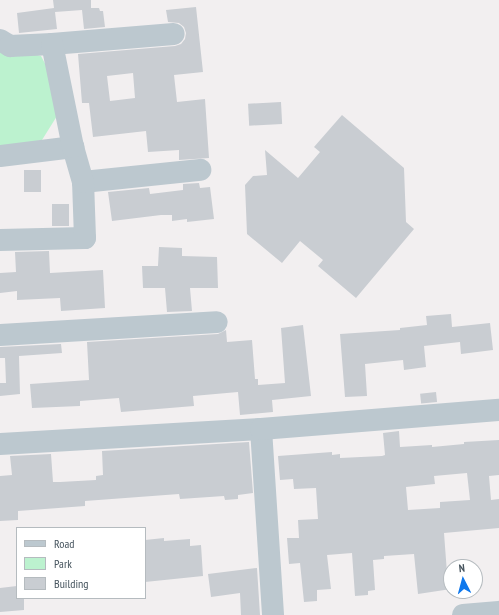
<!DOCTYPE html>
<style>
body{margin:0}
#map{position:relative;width:499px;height:615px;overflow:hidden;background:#f2eff0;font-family:"PT Sans Narrow",sans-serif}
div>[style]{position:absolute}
.green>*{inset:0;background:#bcf2cf}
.building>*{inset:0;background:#c9cdd2;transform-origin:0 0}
.minor>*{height:22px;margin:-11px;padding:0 11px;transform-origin:11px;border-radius:11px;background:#bcc8cf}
span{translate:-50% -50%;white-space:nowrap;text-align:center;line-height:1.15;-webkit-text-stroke:3.5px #fff;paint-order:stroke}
.legend{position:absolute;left:16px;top:527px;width:130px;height:72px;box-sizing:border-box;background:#fff;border:1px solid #b5bbbf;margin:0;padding:5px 7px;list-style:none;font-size:12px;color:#46545e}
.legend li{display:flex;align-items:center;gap:8px;height:20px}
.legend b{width:20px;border:1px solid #b5bbbf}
.north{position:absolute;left:443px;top:559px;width:40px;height:40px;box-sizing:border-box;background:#fff;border:1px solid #b5bbbf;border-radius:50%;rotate:354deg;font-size:11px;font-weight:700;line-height:16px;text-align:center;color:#46545e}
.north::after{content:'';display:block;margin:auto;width:14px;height:18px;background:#0f78ed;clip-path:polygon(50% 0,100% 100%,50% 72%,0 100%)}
</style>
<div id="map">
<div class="green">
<i style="clip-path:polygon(0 46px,41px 56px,50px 73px,57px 116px,42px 140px,3px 149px,0 149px)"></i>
</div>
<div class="building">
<i style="clip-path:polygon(53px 0,91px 0,91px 8px,99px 8px,100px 11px,103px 11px,105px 27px,84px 29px,82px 10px,55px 12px,57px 29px,19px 33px,17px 13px,54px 8px)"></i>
<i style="clip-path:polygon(evenodd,196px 7px,203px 72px,174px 75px,177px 102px,205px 99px,209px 158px,179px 160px,179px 150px,148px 152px,146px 131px,93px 137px,89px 103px,82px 103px,78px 54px,175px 46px,181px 44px,185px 39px,186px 33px,184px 27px,179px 23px,168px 22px,166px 10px,196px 7px,133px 73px,135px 98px,110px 101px,107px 76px,133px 73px)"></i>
<i style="left:281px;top:102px;width:22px;height:33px;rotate:87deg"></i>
<i style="clip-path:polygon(342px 115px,404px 168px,406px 222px,414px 229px,356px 298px,318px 266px,323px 260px,300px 241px,282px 263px,247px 234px,245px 185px,253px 176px,267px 175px,265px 150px,298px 178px,320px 152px,314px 147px)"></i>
<i style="left:41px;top:170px;width:22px;height:17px;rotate:90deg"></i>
<i style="clip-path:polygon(199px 183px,200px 188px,210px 187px,214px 219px,187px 222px,187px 219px,172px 221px,172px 215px,161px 215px,112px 221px,108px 192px,149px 188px,150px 194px,183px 190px,183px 184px)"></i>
<i style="left:52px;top:204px;width:17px;height:22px"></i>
<i style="clip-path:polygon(159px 247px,182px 248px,182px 256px,217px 257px,218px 288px,190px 288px,192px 311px,167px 312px,165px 288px,143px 288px,142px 266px,158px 266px)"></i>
<i style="clip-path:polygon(49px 251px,50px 273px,103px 270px,105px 308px,61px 311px,60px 298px,17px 300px,17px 291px,0 293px,0 273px,16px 272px,15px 252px)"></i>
<i style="clip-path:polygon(451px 314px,452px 327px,490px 323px,493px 350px,461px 354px,460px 342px,424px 346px,426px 367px,404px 370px,403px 360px,365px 364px,367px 396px,345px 397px,340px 334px,400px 330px,400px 328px,427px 325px,426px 316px)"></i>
<i style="clip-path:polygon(303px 325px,311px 396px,272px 400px,273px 412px,240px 415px,238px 392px,193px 396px,194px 406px,121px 412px,119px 398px,80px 401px,80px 406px,32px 408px,30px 384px,89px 380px,87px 342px,218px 334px,226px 330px,227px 342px,252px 340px,255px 379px,258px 379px,258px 385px,285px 383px,281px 328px)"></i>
<i style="clip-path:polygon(61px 344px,62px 353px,19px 356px,20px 394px,0 396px,0 383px,6px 383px,5px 358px,0 358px,0 347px)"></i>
<i style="left:436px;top:392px;width:10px;height:16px;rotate:84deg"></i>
<i style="clip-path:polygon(evenodd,399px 431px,400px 447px,432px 445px,432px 447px,464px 444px,464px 442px,499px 440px,499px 475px,489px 476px,491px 500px,499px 499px,499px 528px,444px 533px,447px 573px,451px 573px,451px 589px,418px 594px,414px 554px,384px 556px,384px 559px,373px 560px,375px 590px,368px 591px,368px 595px,355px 596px,352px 553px,327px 555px,331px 589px,317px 590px,317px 601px,304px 602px,300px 563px,289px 564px,287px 538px,299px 538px,298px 520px,318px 519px,316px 488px,294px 489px,293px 479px,280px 480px,278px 456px,332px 452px,332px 455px,340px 454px,340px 458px,382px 456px,385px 455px,383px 433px,399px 431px,467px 473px,470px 500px,440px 502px,440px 508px,408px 510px,406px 487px,435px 484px,434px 476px,467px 473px)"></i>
<i style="clip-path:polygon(249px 442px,253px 493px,238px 495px,238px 499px,225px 500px,224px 496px,180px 499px,179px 494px,85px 501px,85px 506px,18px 511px,18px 520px,0 521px,0 476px,12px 475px,10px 456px,51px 454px,53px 482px,60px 482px,96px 480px,96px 476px,103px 475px,102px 451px)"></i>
<i style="clip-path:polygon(164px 538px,164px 541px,190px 539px,190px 546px,201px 545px,203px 576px,145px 582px,145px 540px)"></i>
<i style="clip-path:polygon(257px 568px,260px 615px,241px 615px,240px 593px,211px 597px,208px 574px)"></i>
<i style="clip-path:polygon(17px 586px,17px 598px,24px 598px,24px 610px,0 612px,0 588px)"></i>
</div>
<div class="minor">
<i style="left:0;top:40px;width:12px;rotate:31deg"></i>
<i style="left:10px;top:46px;width:42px;rotate:-2.7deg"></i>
<i style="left:52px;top:44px;width:122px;rotate:-4.7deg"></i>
<i style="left:0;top:156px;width:74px;rotate:-7deg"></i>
<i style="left:83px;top:182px;width:118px;rotate:-5.9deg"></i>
<i style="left:0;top:240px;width:85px;rotate:-1.3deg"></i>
<i style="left:85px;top:238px;width:56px;rotate:-92deg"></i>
<i style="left:83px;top:182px;width:36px;rotate:-106deg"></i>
<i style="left:73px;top:147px;width:105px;rotate:-101.5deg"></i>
<i style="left:0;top:335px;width:217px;rotate:-3.4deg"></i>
<i style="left:261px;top:429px;width:186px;rotate:86.3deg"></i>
<i style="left:0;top:444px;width:261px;rotate:-3.3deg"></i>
<i style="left:261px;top:429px;width:239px;rotate:-4.6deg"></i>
<i style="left:463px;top:615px;width:36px;rotate:-5deg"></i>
</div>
<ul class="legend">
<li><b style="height:5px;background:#bcc8cf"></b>Road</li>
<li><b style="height:11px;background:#bcf2cf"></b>Park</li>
<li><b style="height:11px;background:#c9cdd2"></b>Building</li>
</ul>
<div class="north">N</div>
</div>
